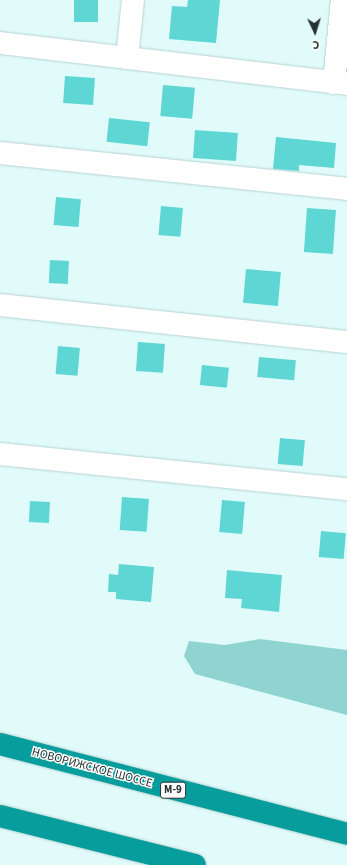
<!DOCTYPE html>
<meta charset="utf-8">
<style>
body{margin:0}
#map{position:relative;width:347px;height:865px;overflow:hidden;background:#e0fbfa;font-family:"Source Sans 3",sans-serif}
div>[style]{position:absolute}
.green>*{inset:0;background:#90d4d2}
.building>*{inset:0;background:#5dd6d4;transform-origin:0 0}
.roads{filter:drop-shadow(0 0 1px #b8d3d2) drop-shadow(0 0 1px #b8d3d2)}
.minor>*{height:22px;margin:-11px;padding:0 11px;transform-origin:11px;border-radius:11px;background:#fff}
.highway>*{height:22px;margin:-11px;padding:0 11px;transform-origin:11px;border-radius:11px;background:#079d9c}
span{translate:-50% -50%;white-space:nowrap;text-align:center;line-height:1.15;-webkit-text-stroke:3px #fff;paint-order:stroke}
.shield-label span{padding:1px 3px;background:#fff;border:1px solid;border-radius:3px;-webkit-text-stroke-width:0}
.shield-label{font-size:11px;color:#273131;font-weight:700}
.street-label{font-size:12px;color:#273131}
.north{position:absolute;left:295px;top:12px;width:40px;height:40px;-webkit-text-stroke:3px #fff;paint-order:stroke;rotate:176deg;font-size:11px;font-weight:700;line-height:16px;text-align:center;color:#273131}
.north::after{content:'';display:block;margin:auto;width:14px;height:18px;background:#273131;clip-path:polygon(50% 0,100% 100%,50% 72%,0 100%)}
</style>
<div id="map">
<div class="green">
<i style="clip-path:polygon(260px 639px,347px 650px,347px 715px,195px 674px,184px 656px,189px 641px,225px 645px)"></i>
</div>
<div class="building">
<i style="left:74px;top:0;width:24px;height:22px"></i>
<i style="clip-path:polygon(188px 0,220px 0,216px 43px,169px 39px,172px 6px,187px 7px)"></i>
<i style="left:65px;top:76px;width:30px;height:27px;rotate:4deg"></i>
<i style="left:163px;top:85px;width:32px;height:31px;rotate:5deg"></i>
<i style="left:109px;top:118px;width:41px;height:24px;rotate:6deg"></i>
<i style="left:195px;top:130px;width:43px;height:28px;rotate:4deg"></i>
<i style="clip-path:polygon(276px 137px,336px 143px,334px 168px,299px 165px,299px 171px,273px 169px)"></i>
<i style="left:56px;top:197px;width:25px;height:28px;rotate:5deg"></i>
<i style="left:161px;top:206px;width:22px;height:29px;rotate:5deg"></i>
<i style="left:307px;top:208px;width:29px;height:44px;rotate:4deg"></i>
<i style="left:50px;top:260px;width:19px;height:23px;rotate:3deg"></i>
<i style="left:246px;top:269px;width:35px;height:34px;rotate:5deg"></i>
<i style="left:138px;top:342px;width:27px;height:29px;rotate:4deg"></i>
<i style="left:58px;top:346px;width:22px;height:28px;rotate:5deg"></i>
<i style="left:259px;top:357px;width:37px;height:20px;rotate:5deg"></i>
<i style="left:202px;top:365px;width:27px;height:20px;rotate:6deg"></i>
<i style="left:280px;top:438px;width:25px;height:26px;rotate:5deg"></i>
<i style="left:122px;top:497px;width:27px;height:33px;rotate:4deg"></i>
<i style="left:222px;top:500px;width:23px;height:32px;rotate:5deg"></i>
<i style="left:30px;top:501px;width:20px;height:21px;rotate:3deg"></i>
<i style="left:321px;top:531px;width:25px;height:26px;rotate:5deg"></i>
<i style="clip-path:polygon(119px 564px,154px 567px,151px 602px,116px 599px,116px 592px,108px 592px,109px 574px,118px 575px)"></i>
<i style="clip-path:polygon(227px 570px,282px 575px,279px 612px,241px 608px,242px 599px,225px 598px)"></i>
</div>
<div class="roads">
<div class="minor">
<i style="left:0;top:43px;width:349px;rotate:6.7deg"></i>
<i style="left:127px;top:58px;width:58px;rotate:-84.1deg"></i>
<i style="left:334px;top:83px;width:83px;rotate:-84.5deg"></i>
<i style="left:0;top:153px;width:349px;rotate:5.9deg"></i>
<i style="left:0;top:305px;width:349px;rotate:6.1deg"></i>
<i style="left:0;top:454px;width:349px;rotate:5.8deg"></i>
</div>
<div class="highway">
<i style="left:0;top:744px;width:358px;rotate:14.5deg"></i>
<i style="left:0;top:816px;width:201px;rotate:14.1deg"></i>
</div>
</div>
<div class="shield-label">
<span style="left:173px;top:790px">М-9</span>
</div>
<div class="street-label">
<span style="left:92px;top:768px;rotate:15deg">НОВОРИЖСКОЕ ШОССЕ</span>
</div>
<div class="north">С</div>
</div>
